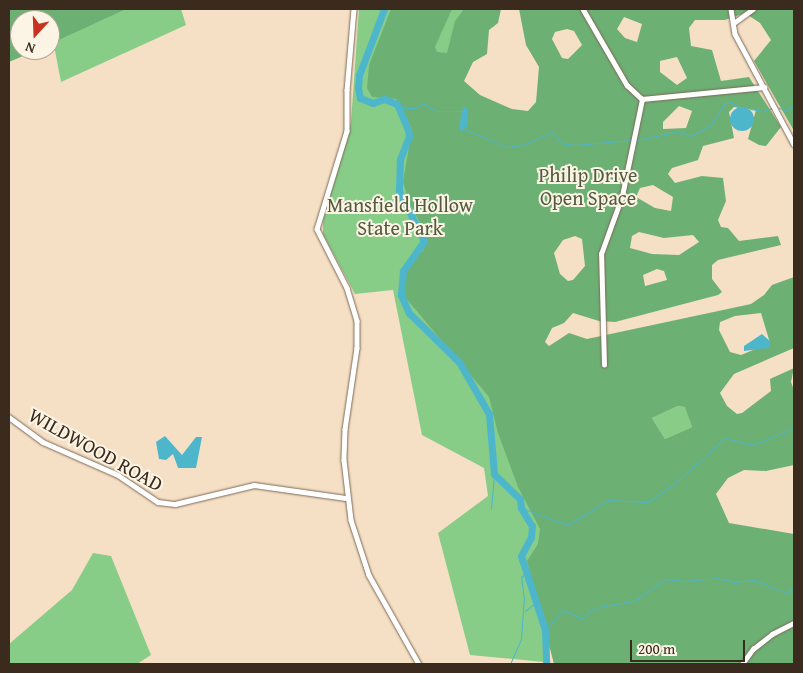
<!DOCTYPE html>
<style>
body{margin:0}
#map{position:relative;width:803px;height:673px;overflow:hidden;background:#f6e0c5;font-family:"Gentium Book Plus",serif}
div>[style]{position:absolute}
.green>*{inset:0;background:#87cd88}
.forest>*{inset:0;background:#6db074}
.water>*{inset:0;background:#4db6cb}
.round{border-radius:50%}
.stream>*{height:1px;margin:-0.5px;padding:0 0.5px;transform-origin:0.5px;border-radius:0.5px;background:#4db6cb}
.river>*{height:7px;margin:-3.5px;padding:0 3.5px;transform-origin:3.5px;border-radius:3.5px;background:#4db6cb}
.roads{filter:drop-shadow(0 0 1px #7c6a58) drop-shadow(0 0 1px #7c6a58)}
.street>*{height:4.5px;margin:-2.25px;padding:0 2.25px;transform-origin:2.25px;border-radius:2.25px;background:#fff}
span{translate:-50% -50%;white-space:nowrap;text-align:center;line-height:1.15;-webkit-text-stroke:4px #fcf5e5;paint-order:stroke}
.park-label{font-size:20px;color:#525b3e}
.street-label{font-size:20px;color:#3b2a1e}
.frame{position:absolute;inset:0;border:10px solid #3b2a1e;pointer-events:none}
.north{position:absolute;left:10px;top:10px;width:50px;height:50px;box-sizing:border-box;background:#fcf5e5;border:1px solid #afa495;border-radius:50%;rotate:200deg;font-size:14px;font-weight:700;line-height:20px;text-align:center;color:#3b2a1e}
.north::after{content:'';display:block;margin:auto;width:18px;height:22px;background:#c8321e;clip-path:polygon(50% 0,100% 100%,50% 72%,0 100%)}
.scale{position:absolute;left:630px;top:640px;width:115px;height:22px;box-sizing:border-box;border:2px solid #3b2a1e;border-top:0;padding-left:6px;font-size:15px;line-height:18px;white-space:nowrap;color:#3b2a1e;-webkit-text-stroke:4px #fcf5e5;paint-order:stroke}
</style>
<div id="map">
<div class="green">
<i style="clip-path:polygon(47px 9px,181px 9px,186px 25px,61px 82px)"></i>
<i style="clip-path:polygon(359px 9px,492px 9px,446px 100px,567px 605px,544px 662px,470px 655px,438px 533px,488px 496px,484px 468px,422px 435px,393px 290px,355px 294px,323px 234px,323px 221px,351px 122px)"></i>
<i style="clip-path:polygon(678px 406px,686px 407px,692px 427px,665px 439px,652px 418px)"></i>
<i style="clip-path:polygon(93px 553px,111px 556px,151px 655px,137px 664px,9px 664px,9px 644px,72px 590px)"></i>
</div>
<div class="forest">
<i style="clip-path:polygon(9px 9px,126px 9px,50px 44px,50px 20px,20px 20px,20px 50px,37px 50px,9px 62px)"></i>
<i style="clip-path:polygon(evenodd,391px 9px,452px 9px,435px 47px,437px 52px,447px 53px,455px 21px,464px 9px,501px 9px,498px 23px,489px 30px,487px 54px,473px 62px,464px 81px,480px 95px,512px 109px,528px 111px,536px 102px,539px 67px,526px 45px,519px 9px,794px 9px,794px 131px,754px 61px,771px 40px,760px 23px,745px 13px,725px 20px,695px 20px,689px 28px,691px 46px,712px 50px,721px 81px,749px 77px,781px 127px,766px 146px,759px 145px,748px 139px,756px 110px,734px 107px,729px 112px,734px 138px,703px 146px,698px 160px,672px 168px,668px 174px,675px 183px,702px 176px,723px 178px,726px 201px,718px 220px,721px 227px,728px 228px,739px 241px,778px 236px,781px 245px,718px 260px,712px 265px,712px 279px,722px 292px,718px 295px,615px 322px,599px 321px,573px 313px,564px 323px,552px 328px,545px 342px,549px 346px,569px 333px,587px 339px,751px 304px,764px 295px,772px 285px,794px 277px,794px 348px,734px 374px,720px 393px,727px 406px,737px 414px,742px 413px,771px 391px,770px 379px,794px 368px,791px 382px,794px 390px,794px 465px,766px 471px,744px 470px,728px 478px,716px 494px,729px 523px,794px 534px,794px 664px,554px 664px,527px 561px,538px 544px,540px 529px,518px 487px,498px 433px,489px 397px,405px 297px,401px 288px,406px 268px,410px 259px,423px 251px,427px 236px,409px 202px,403px 182px,412px 129px,396px 99px,372px 97px,367px 88px,369px 65px,391px 9px,624px 17px,642px 24px,637px 42px,625px 38px,617px 29px,624px 17px,391px 9px,567px 29px,574px 31px,582px 45px,568px 59px,562px 58px,552px 39px,555px 32px,567px 29px,391px 9px,677px 57px,687px 78px,677px 85px,660px 72px,660px 61px,677px 57px,391px 9px,679px 106px,692px 111px,686px 128px,663px 129px,663px 122px,679px 106px,391px 9px,653px 185px,673px 197px,671px 211px,655px 208px,636px 197px,640px 188px,653px 185px,391px 9px,639px 232px,664px 238px,693px 235px,699px 242px,679px 255px,652px 254px,630px 248px,632px 236px,639px 232px,391px 9px,575px 236px,582px 239px,585px 266px,573px 280px,568px 281px,560px 274px,554px 253px,563px 240px,575px 236px,391px 9px,657px 269px,664px 271px,667px 280px,645px 286px,643px 275px,657px 269px,391px 9px,761px 313px,770px 343px,741px 355px,730px 352px,719px 330px,720px 322px,735px 316px,761px 313px,391px 9px,678px 406px,685px 407px,692px 427px,665px 439px,652px 418px,678px 406px)"></i>
</div>
<div class="water">
<i class="round" style="left:730px;top:107px;width:24px;height:24px"></i>
<i style="clip-path:polygon(467px 107px,468px 125px,461px 132px,459px 126px,463px 108px)"></i>
<i style="clip-path:polygon(762px 334px,771px 342px,768px 348px,744px 351px,744px 346px)"></i>
<i style="clip-path:polygon(165px 436px,182px 455px,196px 437px,202px 437px,196px 468px,178px 468px,173px 454px,166px 460px,159px 459px,156px 442px)"></i>
</div>
<div class="stream">
<i style="left:397px;top:104px;width:8px;rotate:30deg"></i>
<i style="left:404px;top:108px;width:11px"></i>
<i style="left:415px;top:108px;width:9px;rotate:-27deg"></i>
<i style="left:423px;top:104px;width:15px;rotate:28deg"></i>
<i style="left:436px;top:111px;width:27px"></i>
<i style="left:779px;top:108px;width:7px;rotate:16deg"></i>
<i style="left:786px;top:110px;width:9px;rotate:-32deg"></i>
<i style="left:750px;top:109px;width:13px;rotate:9deg"></i>
<i style="left:763px;top:111px;width:9px;rotate:-18deg"></i>
<i style="left:464px;top:129px;width:47px;rotate:22.7deg"></i>
<i style="left:507px;top:147px;width:15px;rotate:-8deg"></i>
<i style="left:522px;top:145px;width:33px;rotate:-23deg"></i>
<i style="left:552px;top:132px;width:14px;rotate:51deg"></i>
<i style="left:561px;top:143px;width:14px;rotate:8deg"></i>
<i style="left:575px;top:145px;width:56px;rotate:-5.1deg"></i>
<i style="left:637px;top:140px;width:44px;rotate:-11.8deg"></i>
<i style="left:680px;top:131px;width:11px;rotate:27deg"></i>
<i style="left:690px;top:136px;width:24px;rotate:-28deg"></i>
<i style="left:711px;top:125px;width:25px;rotate:-58deg"></i>
<i style="left:724px;top:104px;width:7px;rotate:-16deg"></i>
<i style="left:731px;top:102px;width:10px;rotate:37deg"></i>
<i style="left:521px;top:508px;width:50px;rotate:19.9deg"></i>
<i style="left:568px;top:525px;width:47px;rotate:-32deg"></i>
<i style="left:608px;top:500px;width:39px;rotate:3deg"></i>
<i style="left:647px;top:502px;width:32px;rotate:-34deg"></i>
<i style="left:674px;top:484px;width:69px;rotate:-42deg"></i>
<i style="left:725px;top:438px;width:29px;rotate:14deg"></i>
<i style="left:753px;top:445px;width:44px;rotate:-22.5deg"></i>
<i style="left:491px;top:509px;width:35px;rotate:-85deg"></i>
<i style="left:525px;top:611px;width:14px;rotate:-39deg"></i>
<i style="left:545px;top:630px;width:27px;rotate:-48deg"></i>
<i style="left:563px;top:610px;width:22px;rotate:24deg"></i>
<i style="left:583px;top:619px;width:10px;rotate:-53deg"></i>
<i style="left:589px;top:611px;width:11px;rotate:-22deg"></i>
<i style="left:599px;top:607px;width:36px;rotate:-10deg"></i>
<i style="left:634px;top:601px;width:38px;rotate:-35deg"></i>
<i style="left:665px;top:579px;width:19px;rotate:6deg"></i>
<i style="left:684px;top:581px;width:33px;rotate:-5deg"></i>
<i style="left:717px;top:578px;width:17px;rotate:13deg"></i>
<i style="left:734px;top:582px;width:20px;rotate:-6deg"></i>
<i style="left:754px;top:580px;width:35px;rotate:22deg"></i>
<i style="left:786px;top:593px;width:9px;rotate:-32deg"></i>
<i style="left:510px;top:664px;width:27px;rotate:-66deg"></i>
<i style="left:521px;top:639px;width:39px;rotate:-86deg"></i>
<i style="left:524px;top:600px;width:23px;rotate:-97deg"></i>
<i style="left:521px;top:577px;width:5px;rotate:-37deg"></i>
</div>
<div class="river">
<i style="left:384px;top:9px;width:71px;rotate:110.7deg"></i>
<i style="left:359px;top:75px;width:13px;rotate:94deg"></i>
<i style="left:358px;top:88px;width:10px;rotate:79deg"></i>
<i style="left:360px;top:98px;width:14px;rotate:21deg"></i>
<i style="left:373px;top:103px;width:12px;rotate:-20deg"></i>
<i style="left:384px;top:99px;width:14px;rotate:21deg"></i>
<i style="left:397px;top:104px;width:28px;rotate:67deg"></i>
<i style="left:408px;top:130px;width:6px;rotate:81deg"></i>
<i style="left:409px;top:136px;width:26px;rotate:111deg"></i>
<i style="left:400px;top:160px;width:31px;rotate:92deg"></i>
<i style="left:399px;top:191px;width:56px;rotate:63.4deg"></i>
<i style="left:424px;top:241px;width:37px;rotate:125deg"></i>
<i style="left:403px;top:271px;width:24px;rotate:95deg"></i>
<i style="left:401px;top:295px;width:20px;rotate:66deg"></i>
<i style="left:409px;top:313px;width:70px;rotate:44.4deg"></i>
<i style="left:459px;top:362px;width:60px;rotate:60deg"></i>
<i style="left:489px;top:414px;width:60px;rotate:85.2deg"></i>
<i style="left:494px;top:474px;width:36px;rotate:44deg"></i>
<i style="left:520px;top:499px;width:9px;rotate:84deg"></i>
<i style="left:521px;top:508px;width:21px;rotate:59deg"></i>
<i style="left:532px;top:526px;width:11px;rotate:95deg"></i>
<i style="left:531px;top:537px;width:21px;rotate:118deg"></i>
<i style="left:521px;top:556px;width:78px;rotate:72deg"></i>
<i style="left:545px;top:630px;width:34px;rotate:88deg"></i>
</div>
<div class="roads">
<div class="street">
<i style="left:354px;top:9px;width:81px;rotate:94.9deg"></i>
<i style="left:347px;top:90px;width:41px;rotate:90deg"></i>
<i style="left:347px;top:131px;width:102px;rotate:107deg"></i>
<i style="left:317px;top:229px;width:66px;rotate:63deg"></i>
<i style="left:347px;top:288px;width:34px;rotate:73deg"></i>
<i style="left:357px;top:321px;width:27px;rotate:90deg"></i>
<i style="left:357px;top:348px;width:82px;rotate:98.4deg"></i>
<i style="left:345px;top:429px;width:31px;rotate:92deg"></i>
<i style="left:344px;top:460px;width:60px;rotate:83.3deg"></i>
<i style="left:351px;top:520px;width:58px;rotate:71.9deg"></i>
<i style="left:369px;top:575px;width:102px;rotate:60.7deg"></i>
<i style="left:583px;top:9px;width:88px;rotate:59.9deg"></i>
<i style="left:627px;top:85px;width:21px;rotate:43deg"></i>
<i style="left:642px;top:99px;width:123px;rotate:-5.6deg"></i>
<i style="left:731px;top:9px;width:25px;rotate:81deg"></i>
<i style="left:735px;top:34px;width:125px;rotate:61.8deg"></i>
<i style="left:735px;top:22px;width:22px;rotate:-36deg"></i>
<i style="left:604px;top:365px;width:111px;rotate:-91.5deg"></i>
<i style="left:601px;top:254px;width:62px;rotate:-70.1deg"></i>
<i style="left:622px;top:196px;width:99px;rotate:-78.3deg"></i>
<i style="left:9px;top:417px;width:42px;rotate:36.3deg"></i>
<i style="left:43px;top:442px;width:82px;rotate:23.7deg"></i>
<i style="left:118px;top:475px;width:48px;rotate:34deg"></i>
<i style="left:158px;top:502px;width:17px;rotate:7deg"></i>
<i style="left:175px;top:504px;width:81px;rotate:-13.5deg"></i>
<i style="left:254px;top:485px;width:94px;rotate:8deg"></i>
<i style="left:742px;top:664px;width:19px;rotate:-54deg"></i>
<i style="left:753px;top:649px;width:24px;rotate:-38deg"></i>
<i style="left:772px;top:634px;width:25px;rotate:-27deg"></i>
</div>
</div>
<div class="park-label">
<span style="left:588px;top:186px">Philip Drive<br>Open Space</span>
<span style="left:400px;top:216px">Mansfield Hollow<br>State Park</span>
</div>
<div class="street-label">
<span style="left:96px;top:449px;rotate:29deg">WILDWOOD ROAD</span>
</div>
<div class="frame"></div>
<div class="north">N</div>
<div class="scale">200 m</div>
</div>
